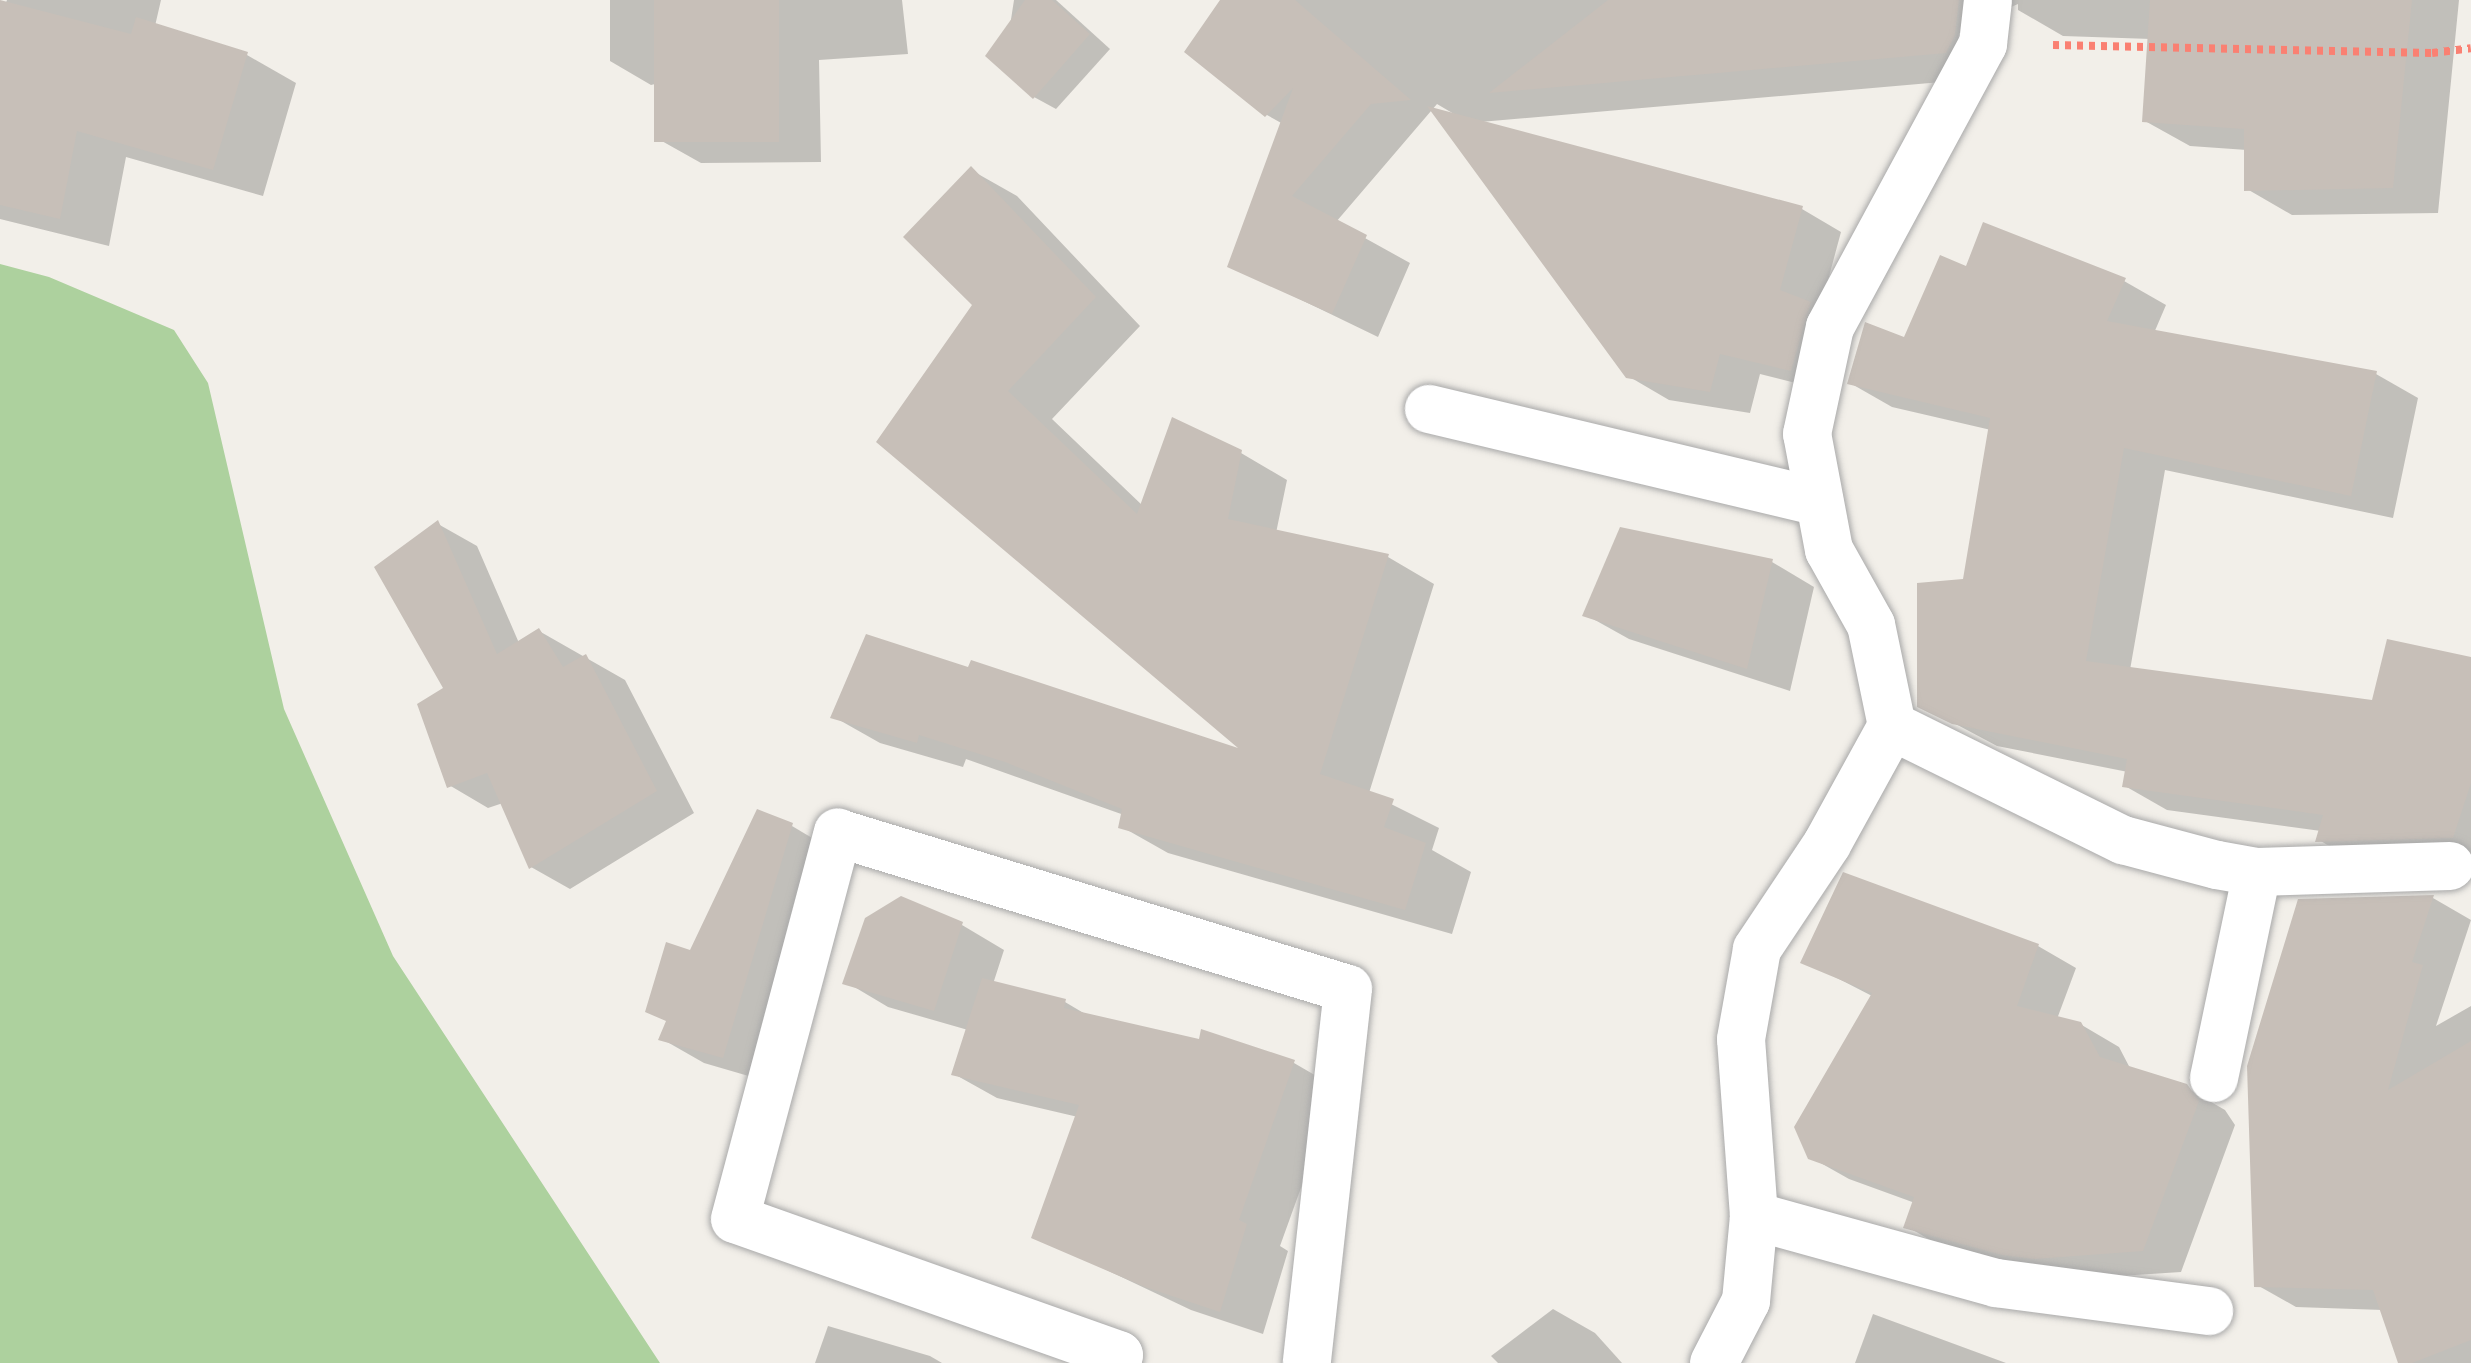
<!DOCTYPE html>
<style>
body{margin:0}
#map{position:relative;width:2471px;height:1363px;overflow:hidden;background:#f2efe9;font-family:Cabin,sans-serif}
div>[style]{position:absolute}
.forest>*{inset:0;background:#add19e}
.shadow>*{inset:0;background:#0003}
.building>*{inset:0;background:#c7bfb8;transform-origin:0 0}
.path>*{height:8px;margin-top:-4px;transform-origin:0;background:repeating-linear-gradient(90deg,#fa8072 0 6px,transparent 0 12px)}
.roads{filter:drop-shadow(0 0 3px #a9a9a9) drop-shadow(0 0 3px #a9a9a9)}
.lane>*{height:48px;margin:-24px;padding:0 24px;transform-origin:24px;border-radius:24px;background:#fff}
span{translate:-50% -50%;white-space:nowrap;text-align:center;line-height:1.15;-webkit-text-stroke:10px #fff;paint-order:stroke}
</style>
<div id="map">
<div class="forest">
<i style="clip-path:polygon(0 264px,49px 277px,174px 330px,208px 383px,284px 709px,393px 956px,660px 1363px,0 1363px)"></i>
</div>
<div class="shadow">
<i style="clip-path:polygon(7px 0,161px 0,155px 26px,247px 55px,296px 83px,263px 196px,126px 157px,109px 246px,0 219px,0 19px)"></i>
<i style="clip-path:polygon(610px 0,902px 0,908px 54px,819px 60px,821px 162px,701px 163px,660px 140px,659px 83px,651px 85px,610px 61px)"></i>
<i style="clip-path:polygon(1014px 0,1056px 0,1110px 49px,1056px 109px,1034px 97px,1010px 26px)"></i>
<i style="clip-path:polygon(1224px 0,2459px 0,2438px 213px,2292px 215px,2247px 189px,2247px 150px,2190px 146px,2145px 121px,2151px 39px,2063px 36px,2018px 10px,2018px 4px,2011px 7px,2003px 34px,1959px 33px,1953px 81px,1480px 122px,1802px 209px,1841px 232px,1820px 310px,1831px 392px,1760px 374px,1750px 413px,1669px 400px,1628px 376px,1454px 114px,1437px 104px,1336px 222px,1410px 263px,1378px 337px,1231px 266px,1283px 124px,1267px 115px)"></i>
<i style="clip-path:polygon(971px 170px,1017px 196px,1140px 326px,1052px 419px,1143px 506px,1241px 453px,1287px 480px,1276px 533px,1388px 557px,1434px 584px,1369px 793px,1439px 828px,1432px 850px,1471px 872px,1452px 934px,1168px 853px,1122px 827px,1124px 815px,966px 759px,963px 767px,880px 743px,834px 717px,1251px 755px,880px 442px,976px 305px)"></i>
<i style="clip-path:polygon(1967px 270px,2124px 281px,2166px 305px,2154px 333px,2376px 374px,2418px 398px,2393px 518px,2165px 470px,2130px 670px,2374px 704px,2471px 660px,2471px 861px,2360px 864px,2319px 840px,2321px 831px,2167px 810px,2125px 786px,2128px 772px,1997px 746px,1920px 705px,1965px 582px,1991px 430px,1892px 407px,1850px 383px,1905px 341px)"></i>
<i style="clip-path:polygon(438px 524px,477px 546px,519px 643px,539px 631px,625px 680px,694px 813px,570px 889px,531px 867px,503px 803px,488px 808px,449px 785px)"></i>
<i style="clip-path:polygon(1772px 562px,1814px 587px,1790px 691px,1629px 639px,1586px 615px)"></i>
<i style="clip-path:polygon(792px 826px,834px 851px,766px 1081px,704px 1063px,662px 1039px,692px 953px)"></i>
<i style="clip-path:polygon(2433px 898px,2471px 920px,2436px 1026px,2471px 1006px,2471px 1363px,2401px 1363px,2383px 1310px,2296px 1307px,2257px 1285px,2300px 902px)"></i>
<i style="clip-path:polygon(962px 925px,1004px 950px,993px 984px,1065px 1002px,1092px 1018px,1201px 1042px,1203px 1033px,1294px 1063px,1337px 1088px,1280px 1246px,1288px 1251px,1263px 1334px,1191px 1310px,1035px 1236px,1078px 1117px,997px 1098px,954px 1074px,968px 1030px,888px 1007px,846px 982px)"></i>
<i style="clip-path:polygon(2038px 946px,2076px 968px,2057px 1019px,2080px 1024px,2119px 1047px,2131px 1070px,2185px 1087px,2225px 1110px,2235px 1125px,2181px 1272px,2074px 1279px,1944px 1248px,1906px 1226px,1915px 1203px,1849px 1179px,1810px 1157px,1874px 997px,1804px 961px)"></i>
<i style="clip-path:polygon(1553px 1309px,1595px 1333px,1622px 1363px,1498px 1363px,1491px 1356px)"></i>
<i style="clip-path:polygon(1873px 1314px,2006px 1363px,1855px 1363px)"></i>
<i style="clip-path:polygon(828px 1326px,930px 1356px,942px 1363px,815px 1363px)"></i>
</div>
<div class="building">
<i style="clip-path:polygon(0 0,131px 34px,136px 17px,248px 52px,213px 170px,77px 131px,60px 219px,0 205px)"></i>
<i style="left:654px;top:0;width:125px;height:142px"></i>
<i style="clip-path:polygon(1025px 0,1052px 0,1090px 34px,1033px 99px,985px 56px)"></i>
<i style="clip-path:polygon(1220px 0,1295px 0,1411px 100px,1371px 104px,1292px 196px,1367px 235px,1332px 314px,1227px 267px,1293px 88px,1265px 117px,1184px 52px)"></i>
<i style="clip-path:polygon(1608px 0,1959px 0,1955px 35px,1946px 53px,1489px 93px)"></i>
<i style="clip-path:polygon(2150px 0,2412px 0,2393px 188px,2244px 191px,2244px 129px,2142px 122px)"></i>
<i style="clip-path:polygon(1427px 106px,1803px 206px,1780px 290px,1811px 302px,1791px 371px,1720px 354px,1710px 392px,1626px 378px)"></i>
<i style="clip-path:polygon(971px 166px,1096px 297px,1008px 391px,1137px 514px,1172px 417px,1242px 450px,1228px 519px,1389px 554px,1320px 774px,1394px 799px,1384px 827px,1426px 843px,1405px 910px,1118px 828px,1122px 809px,1005px 762px,919px 735px,917px 743px,830px 718px,866px 634px,968px 667px,971px 660px,1238px 748px,876px 442px,972px 305px,903px 237px)"></i>
<i style="clip-path:polygon(1983px 222px,2126px 278px,2107px 321px,2377px 371px,2351px 496px,2124px 448px,2086px 661px,2372px 700px,2387px 639px,2471px 657px,2471px 783px,2453px 838px,2315px 842px,2323px 815px,2122px 787px,2127px 759px,1952px 724px,1917px 707px,1917px 583px,1963px 579px,1990px 418px,1847px 384px,1865px 322px,1904px 337px,1940px 255px,1966px 266px)"></i>
<i style="clip-path:polygon(438px 520px,497px 654px,539px 628px,563px 667px,586px 654px,657px 791px,529px 869px,487px 773px,447px 788px,417px 704px,443px 688px,374px 567px)"></i>
<i style="clip-path:polygon(1620px 527px,1773px 559px,1747px 669px,1582px 616px)"></i>
<i style="clip-path:polygon(757px 809px,793px 823px,723px 1058px,658px 1040px,666px 1021px,645px 1012px,666px 942px,690px 950px)"></i>
<i style="clip-path:polygon(1843px 872px,2039px 944px,2017px 1006px,2081px 1022px,2100px 1057px,2187px 1084px,2199px 1101px,2143px 1251px,2034px 1259px,2002px 1255px,1903px 1228px,1914px 1197px,1808px 1159px,1794px 1127px,1872px 993px,1800px 963px)"></i>
<i style="clip-path:polygon(2434px 895px,2412px 962px,2423px 965px,2388px 1090px,2471px 1041px,2471px 1340px,2412px 1363px,2398px 1363px,2373px 1290px,2254px 1287px,2247px 1066px,2298px 899px)"></i>
<i style="clip-path:polygon(901px 896px,963px 922px,934px 1011px,842px 984px,865px 918px)"></i>
<i style="clip-path:polygon(982px 978px,1066px 999px,1064px 1008px,1199px 1039px,1201px 1029px,1295px 1060px,1239px 1220px,1247px 1224px,1220px 1312px,1145px 1287px,1031px 1238px,1079px 1105px,951px 1075px)"></i>
</div>
<div class="path">
<i style="left:2053px;top:45px;width:379px;rotate:1.2deg"></i>
<i style="left:2432px;top:53px;width:39px;rotate:-7deg"></i>
</div>
<div class="roads">
<div class="lane">
<i style="left:1429px;top:409px;width:401px;rotate:13.4deg"></i>
<i style="left:1892px;top:726px;width:258px;rotate:26.3deg"></i>
<i style="left:2123px;top:840px;width:97px;rotate:14.9deg"></i>
<i style="left:2217px;top:865px;width:41px;rotate:9.9deg"></i>
<i style="left:2257px;top:872px;width:193px;rotate:-1.8deg"></i>
<i style="left:2214px;top:1078px;width:210px;rotate:-78.2deg"></i>
<i style="left:1754px;top:1216px;width:251px;rotate:15.5deg"></i>
<i style="left:1996px;top:1283px;width:215px;rotate:7.5deg"></i>
<i style="left:1117px;top:1363px;width:8px;rotate:-76deg"></i>
<i style="left:1119px;top:1355px;width:407px;rotate:-160.5deg"></i>
<i style="left:735px;top:1219px;width:400px;rotate:-75.1deg"></i>
<i style="left:838px;top:833px;width:533px;rotate:17.01deg"></i>
<i style="left:1348px;top:989px;width:376px;rotate:96.3deg"></i>
<i style="left:1714px;top:1363px;width:70px;rotate:-62.7deg"></i>
<i style="left:1746px;top:1301px;width:85px;rotate:-84.6deg"></i>
<i style="left:1754px;top:1216px;width:177px;rotate:-94.2deg"></i>
<i style="left:1741px;top:1039px;width:91px;rotate:-79.9deg"></i>
<i style="left:1757px;top:949px;width:126px;rotate:-56.3deg"></i>
<i style="left:1827px;top:844px;width:135px;rotate:-61.2deg"></i>
<i style="left:1892px;top:726px;width:103px;rotate:-101.7deg"></i>
<i style="left:1871px;top:625px;width:86px;rotate:-119.2deg"></i>
<i style="left:1829px;top:550px;width:118px;rotate:-100.7deg"></i>
<i style="left:1807px;top:434px;width:109px;rotate:-77.9deg"></i>
<i style="left:1830px;top:327px;width:322px;rotate:-61.6deg"></i>
<i style="left:1983px;top:44px;width:44px;rotate:-83.5deg"></i>
</div>
</div>
</div>
